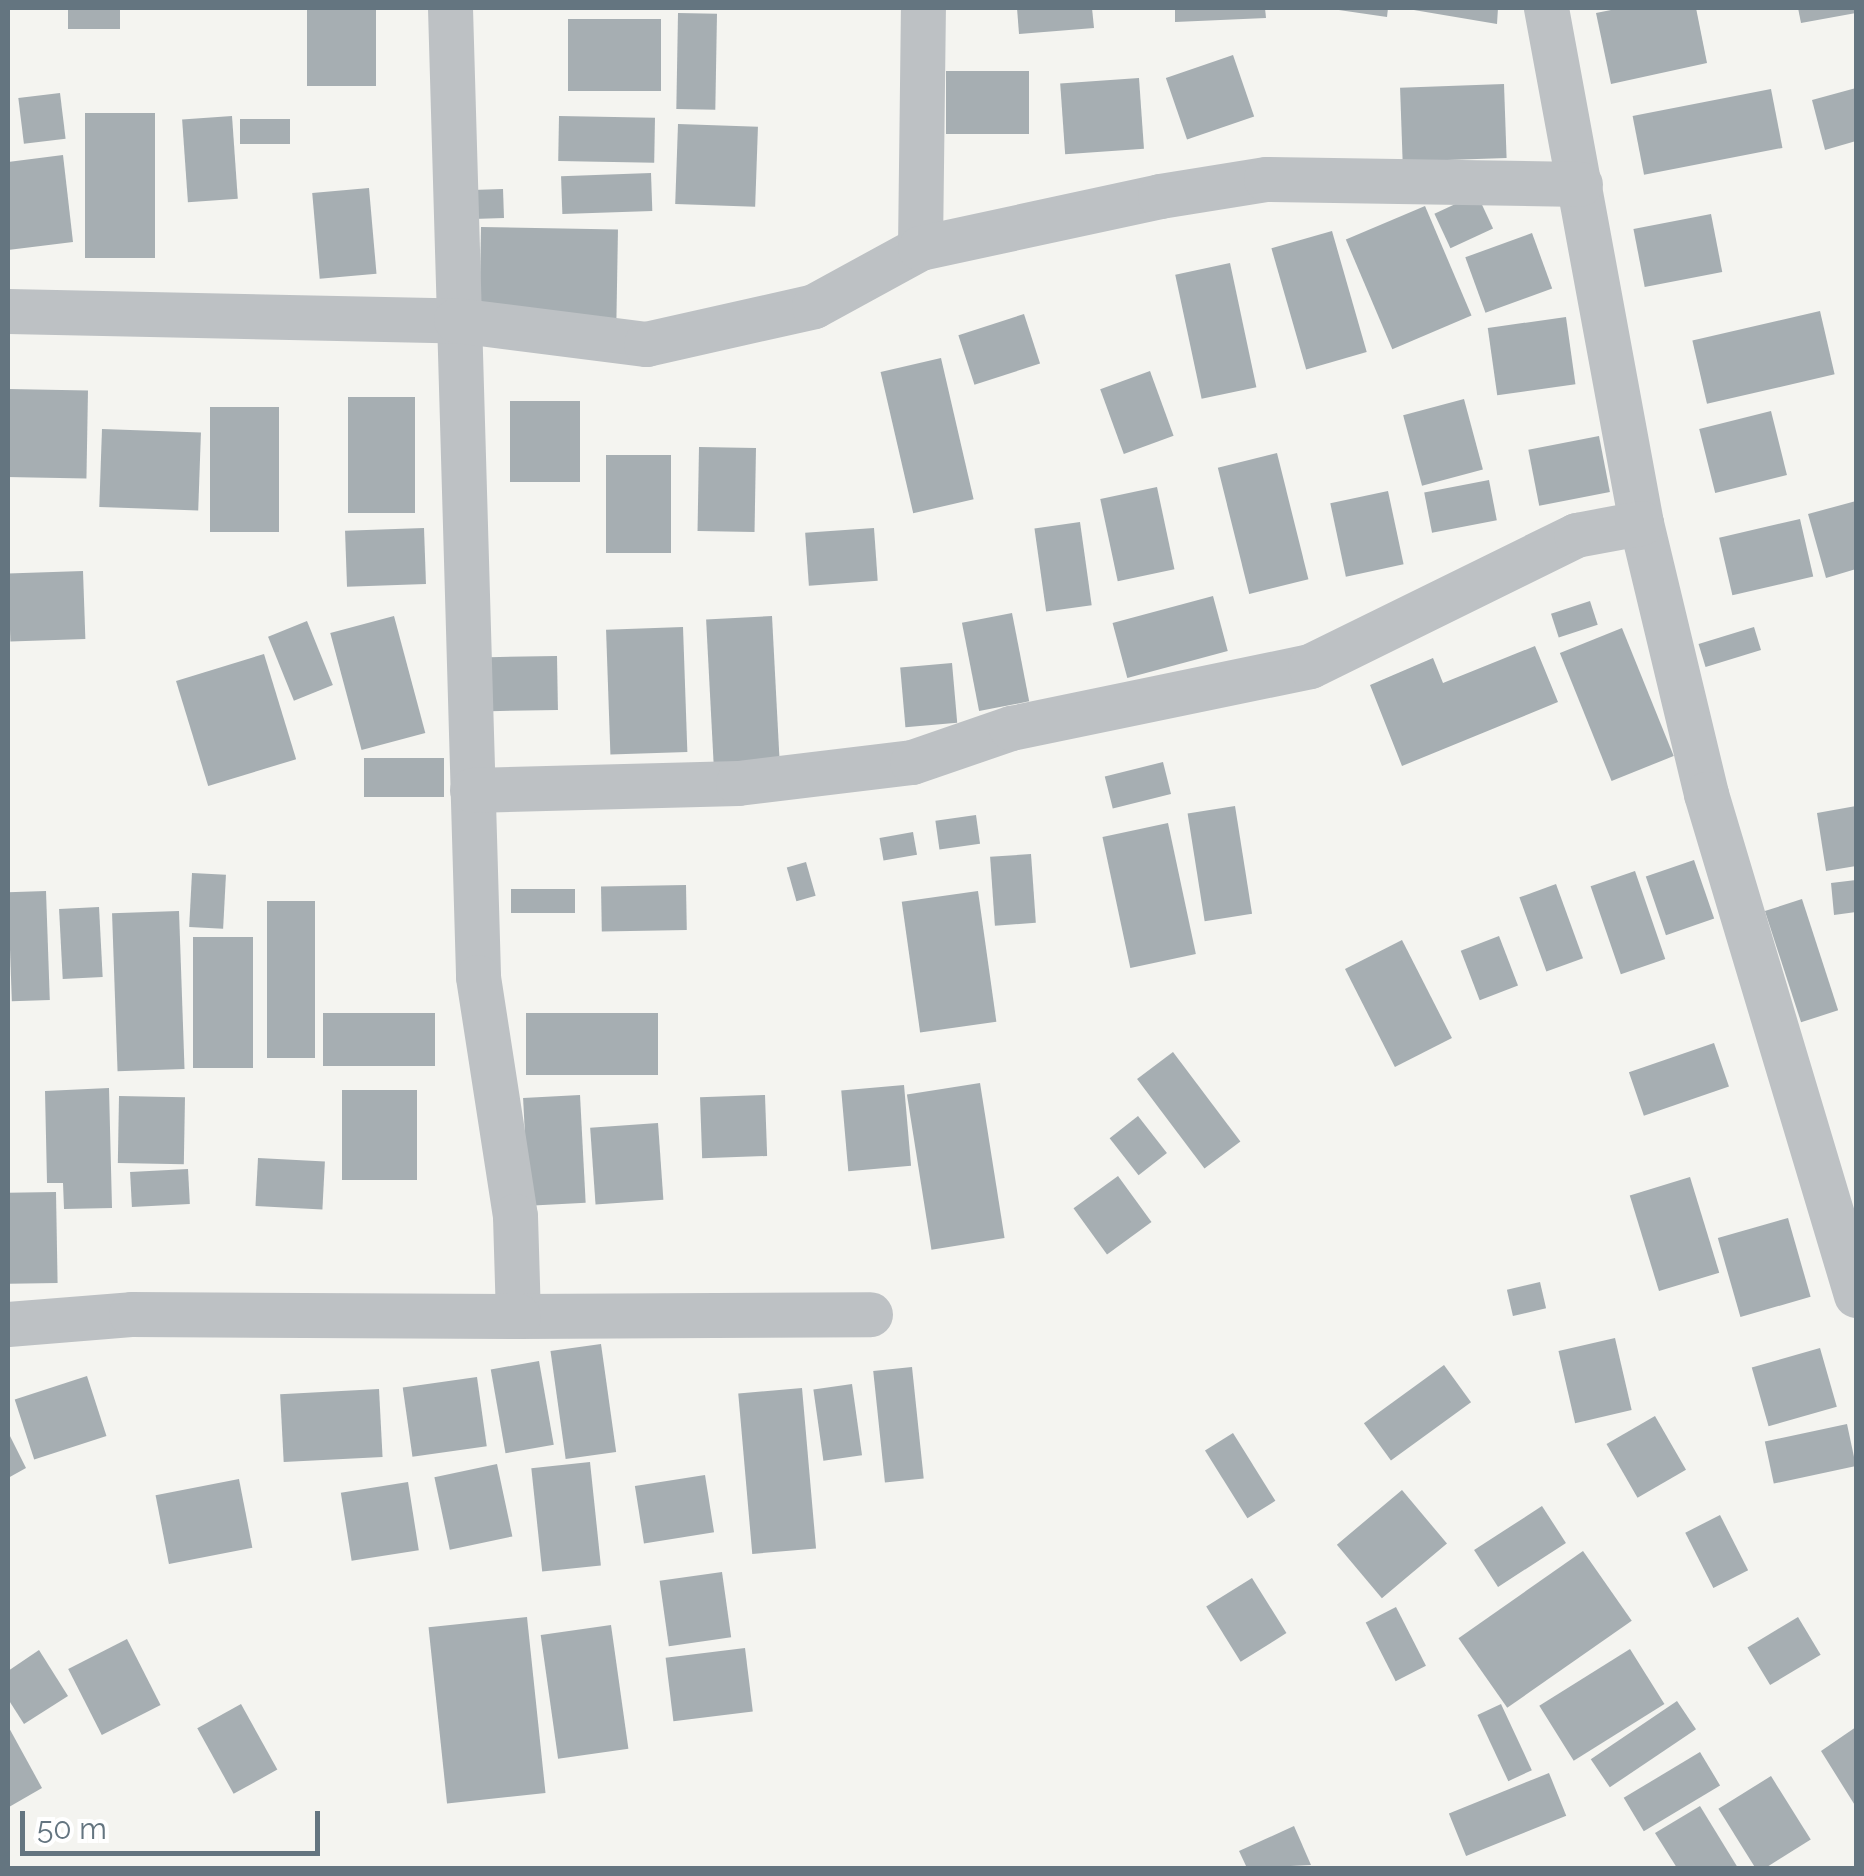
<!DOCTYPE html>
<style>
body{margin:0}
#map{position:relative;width:1864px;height:1876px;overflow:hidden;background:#f4f4f0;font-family:Raleway,sans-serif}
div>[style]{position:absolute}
.building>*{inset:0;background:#a6aeb2;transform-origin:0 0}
.street>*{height:45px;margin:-22.5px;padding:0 22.5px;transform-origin:22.5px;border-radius:22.5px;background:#bdc1c4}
span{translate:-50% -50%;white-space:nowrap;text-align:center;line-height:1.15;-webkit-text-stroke:10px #fff;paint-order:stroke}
.frame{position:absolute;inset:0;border:10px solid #647580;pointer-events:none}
.scale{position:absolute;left:20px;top:1811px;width:300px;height:45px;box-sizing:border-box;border:5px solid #647580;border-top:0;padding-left:12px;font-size:30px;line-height:35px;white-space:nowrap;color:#647580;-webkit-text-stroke:8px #fff;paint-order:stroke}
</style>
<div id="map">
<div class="building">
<i style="left:68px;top:8px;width:52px;height:21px"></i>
<i style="left:307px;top:8px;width:69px;height:78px"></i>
<i style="clip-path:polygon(1017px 8px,1092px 8px,1094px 28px,1019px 34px)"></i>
<i style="clip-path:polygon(1175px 8px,1265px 8px,1266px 18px,1175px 22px)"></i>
<i style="clip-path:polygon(1325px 8px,1388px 8px,1387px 17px)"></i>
<i style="clip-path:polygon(1402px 8px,1498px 8px,1497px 24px)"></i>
<i style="clip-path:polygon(1621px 8px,1696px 8px,1707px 63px,1611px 84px,1596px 13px)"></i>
<i style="clip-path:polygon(1798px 8px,1856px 8px,1856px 13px,1801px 23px)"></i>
<i style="left:678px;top:13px;width:39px;height:96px;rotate:1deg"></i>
<i style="left:661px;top:19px;width:72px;height:93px;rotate:90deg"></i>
<i style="left:1233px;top:55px;width:65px;height:71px;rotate:71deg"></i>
<i style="left:946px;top:71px;width:83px;height:63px"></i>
<i style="left:1139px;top:78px;width:71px;height:79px;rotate:86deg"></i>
<i style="left:1504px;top:84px;width:74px;height:104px;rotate:88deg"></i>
<i style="clip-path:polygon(1856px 88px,1856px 141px,1825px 150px,1812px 100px)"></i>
<i style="left:1771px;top:89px;width:60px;height:141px;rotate:79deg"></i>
<i style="left:60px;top:93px;width:46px;height:42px;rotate:83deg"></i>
<i style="left:155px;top:113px;width:145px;height:70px;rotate:90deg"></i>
<i style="left:232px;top:116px;width:83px;height:50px;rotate:86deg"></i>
<i style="left:559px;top:116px;width:96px;height:45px;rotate:1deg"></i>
<i style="left:290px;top:119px;width:25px;height:50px;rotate:90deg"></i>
<i style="left:678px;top:124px;width:80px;height:80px;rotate:2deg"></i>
<i style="clip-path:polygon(63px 155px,73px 242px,8px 250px,8px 162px)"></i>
<i style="left:651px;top:173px;width:38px;height:90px;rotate:88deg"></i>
<i style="left:369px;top:188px;width:86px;height:57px;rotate:85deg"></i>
<i style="left:503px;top:189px;width:29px;height:31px;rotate:88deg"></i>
<i style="left:1477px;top:194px;width:38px;height:47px;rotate:65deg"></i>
<i style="left:1425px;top:206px;width:119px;height:86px;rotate:67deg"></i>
<i style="left:1711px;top:214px;width:59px;height:79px;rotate:79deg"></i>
<i style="left:481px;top:227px;width:137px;height:91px;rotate:1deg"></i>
<i style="left:1332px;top:231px;width:126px;height:63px;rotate:74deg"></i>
<i style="left:1532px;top:233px;width:59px;height:71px;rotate:70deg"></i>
<i style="left:1230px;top:263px;width:127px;height:56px;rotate:78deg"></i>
<i style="left:1820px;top:311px;width:65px;height:131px;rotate:77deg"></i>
<i style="left:1024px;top:314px;width:52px;height:69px;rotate:72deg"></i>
<i style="left:1566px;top:317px;width:68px;height:79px;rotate:82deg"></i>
<i style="left:941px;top:358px;width:145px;height:62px;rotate:77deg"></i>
<i style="left:1150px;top:371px;width:69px;height:53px;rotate:70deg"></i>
<i style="left:8px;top:389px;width:80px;height:88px;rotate:1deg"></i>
<i style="left:415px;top:397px;width:116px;height:67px;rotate:90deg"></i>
<i style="left:1464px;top:399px;width:73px;height:63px;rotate:75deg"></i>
<i style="left:510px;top:401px;width:70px;height:81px"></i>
<i style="left:279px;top:407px;width:125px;height:69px;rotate:90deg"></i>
<i style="left:1771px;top:411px;width:66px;height:74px;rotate:76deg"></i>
<i style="left:102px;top:429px;width:99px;height:78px;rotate:2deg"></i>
<i style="left:1599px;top:436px;width:57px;height:72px;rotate:79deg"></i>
<i style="left:699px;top:447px;width:57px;height:84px;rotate:1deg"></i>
<i style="left:1277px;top:453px;width:130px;height:61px;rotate:76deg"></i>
<i style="left:671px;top:455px;width:98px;height:65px;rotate:90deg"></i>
<i style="left:1489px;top:480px;width:41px;height:66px;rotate:79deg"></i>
<i style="left:1157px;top:487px;width:84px;height:58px;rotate:78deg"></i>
<i style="left:1388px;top:491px;width:75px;height:59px;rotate:78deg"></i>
<i style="clip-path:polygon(1856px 501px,1856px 569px,1826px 578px,1808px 514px)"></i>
<i style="left:1800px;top:519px;width:59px;height:83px;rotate:77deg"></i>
<i style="left:1080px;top:522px;width:84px;height:46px;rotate:82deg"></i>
<i style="left:424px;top:528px;width:56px;height:79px;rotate:88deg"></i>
<i style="left:874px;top:528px;width:53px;height:69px;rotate:86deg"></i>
<i style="left:83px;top:571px;width:68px;height:75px;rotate:88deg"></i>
<i style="left:1213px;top:596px;width:57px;height:104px;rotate:75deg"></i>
<i style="left:1590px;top:601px;width:25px;height:41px;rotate:72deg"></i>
<i style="left:1012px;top:613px;width:90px;height:51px;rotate:79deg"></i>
<i style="left:394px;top:616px;width:121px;height:66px;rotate:75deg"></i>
<i style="left:772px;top:616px;width:146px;height:66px;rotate:87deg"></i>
<i style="left:307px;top:621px;width:69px;height:42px;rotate:68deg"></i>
<i style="left:683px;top:627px;width:125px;height:77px;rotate:88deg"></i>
<i style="left:1754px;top:627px;width:24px;height:58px;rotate:73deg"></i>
<i style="left:1622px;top:628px;width:138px;height:67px;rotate:68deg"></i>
<i style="clip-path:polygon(1535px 646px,1558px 702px,1402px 766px,1370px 685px,1433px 658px,1443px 683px)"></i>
<i style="left:264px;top:654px;width:110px;height:92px;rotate:73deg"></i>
<i style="left:557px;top:656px;width:54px;height:68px;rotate:89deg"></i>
<i style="left:952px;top:663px;width:60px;height:52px;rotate:85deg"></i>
<i style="left:444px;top:758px;width:39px;height:80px;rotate:90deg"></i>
<i style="left:1163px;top:762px;width:33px;height:60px;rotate:76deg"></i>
<i style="left:1235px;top:806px;width:109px;height:48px;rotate:81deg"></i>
<i style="clip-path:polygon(1856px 806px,1856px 866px,1826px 871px,1817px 813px)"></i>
<i style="left:976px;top:815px;width:29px;height:41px;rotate:82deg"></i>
<i style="left:1168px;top:823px;width:134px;height:67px;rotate:78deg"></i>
<i style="left:913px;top:832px;width:23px;height:34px;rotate:80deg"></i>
<i style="left:1031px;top:854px;width:69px;height:41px;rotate:86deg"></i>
<i style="left:1694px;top:860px;width:62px;height:51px;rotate:71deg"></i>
<i style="left:806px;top:862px;width:35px;height:20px;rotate:74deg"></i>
<i style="left:1635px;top:871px;width:93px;height:47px;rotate:71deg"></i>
<i style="left:192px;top:873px;width:34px;height:54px;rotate:3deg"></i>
<i style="clip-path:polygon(1856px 880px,1856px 912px,1834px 915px,1831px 883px)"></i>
<i style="left:1556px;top:884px;width:79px;height:39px;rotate:70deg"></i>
<i style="left:686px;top:885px;width:45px;height:85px;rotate:89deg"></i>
<i style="left:511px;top:889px;width:64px;height:24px"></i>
<i style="left:46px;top:891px;width:109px;height:38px;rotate:88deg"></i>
<i style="left:978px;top:891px;width:132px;height:77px;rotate:82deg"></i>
<i style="left:1802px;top:899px;width:117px;height:39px;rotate:72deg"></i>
<i style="left:315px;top:901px;width:157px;height:48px;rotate:90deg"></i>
<i style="left:99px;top:907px;width:70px;height:40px;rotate:87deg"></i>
<i style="left:179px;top:911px;width:158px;height:67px;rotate:88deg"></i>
<i style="left:1499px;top:936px;width:53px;height:41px;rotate:69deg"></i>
<i style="left:253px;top:937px;width:131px;height:60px;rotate:90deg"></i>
<i style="left:1402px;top:940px;width:110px;height:64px;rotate:63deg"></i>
<i style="left:323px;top:1013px;width:112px;height:53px"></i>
<i style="left:526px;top:1013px;width:132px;height:62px"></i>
<i style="left:1714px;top:1043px;width:46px;height:90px;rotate:71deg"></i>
<i style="left:1173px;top:1052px;width:112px;height:45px;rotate:53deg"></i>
<i style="left:980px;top:1083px;width:157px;height:74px;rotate:81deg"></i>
<i style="left:904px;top:1085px;width:81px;height:63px;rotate:85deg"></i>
<i style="clip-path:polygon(109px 1088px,112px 1208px,64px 1209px,63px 1183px,47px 1183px,45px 1091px)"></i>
<i style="left:342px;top:1090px;width:75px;height:90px"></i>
<i style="left:580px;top:1095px;width:108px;height:57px;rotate:87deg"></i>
<i style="left:765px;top:1095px;width:61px;height:65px;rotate:88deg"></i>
<i style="left:119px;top:1096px;width:66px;height:67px;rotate:1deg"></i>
<i style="left:1138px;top:1116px;width:47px;height:36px;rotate:52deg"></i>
<i style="left:658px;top:1123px;width:77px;height:68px;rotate:86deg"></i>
<i style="left:258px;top:1158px;width:67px;height:48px;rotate:3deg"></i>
<i style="left:188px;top:1169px;width:35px;height:58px;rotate:87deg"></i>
<i style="left:1118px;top:1176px;width:57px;height:55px;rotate:54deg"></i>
<i style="left:1690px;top:1177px;width:100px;height:63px;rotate:73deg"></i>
<i style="left:56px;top:1192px;width:91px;height:48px;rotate:89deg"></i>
<i style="left:1788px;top:1218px;width:82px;height:73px;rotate:74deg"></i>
<i style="left:1540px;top:1282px;width:27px;height:34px;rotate:77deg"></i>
<i style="left:1615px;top:1338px;width:74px;height:58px;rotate:77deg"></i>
<i style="left:601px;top:1344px;width:109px;height:51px;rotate:82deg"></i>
<i style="left:1820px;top:1348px;width:61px;height:71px;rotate:74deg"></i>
<i style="left:539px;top:1361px;width:85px;height:49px;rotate:80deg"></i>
<i style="left:1444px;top:1365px;width:46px;height:99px;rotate:54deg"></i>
<i style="left:912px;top:1367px;width:112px;height:39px;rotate:84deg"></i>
<i style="left:87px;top:1376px;width:63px;height:76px;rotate:72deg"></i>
<i style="left:477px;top:1377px;width:70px;height:75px;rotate:82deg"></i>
<i style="left:852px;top:1384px;width:72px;height:39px;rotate:82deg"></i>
<i style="left:802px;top:1388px;width:161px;height:64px;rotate:85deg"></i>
<i style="left:379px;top:1389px;width:68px;height:99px;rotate:87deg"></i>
<i style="left:1655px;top:1416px;width:62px;height:56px;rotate:60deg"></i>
<i style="left:1847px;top:1424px;width:43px;height:84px;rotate:78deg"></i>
<i style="clip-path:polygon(8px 1432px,26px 1468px,8px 1478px)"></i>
<i style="left:1233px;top:1433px;width:80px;height:33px;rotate:58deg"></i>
<i style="left:590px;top:1462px;width:104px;height:59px;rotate:84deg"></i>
<i style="left:497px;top:1464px;width:74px;height:64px;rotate:78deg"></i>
<i style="left:705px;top:1475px;width:58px;height:71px;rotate:81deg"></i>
<i style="left:239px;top:1479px;width:70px;height:85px;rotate:79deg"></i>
<i style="left:408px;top:1482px;width:69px;height:68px;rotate:81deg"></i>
<i style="left:1402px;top:1490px;width:70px;height:85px;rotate:50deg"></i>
<i style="left:1542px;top:1506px;width:44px;height:81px;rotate:57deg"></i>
<i style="left:1720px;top:1515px;width:62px;height:39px;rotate:63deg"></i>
<i style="left:1583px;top:1551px;width:85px;height:152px;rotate:55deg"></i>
<i style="left:722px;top:1572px;width:66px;height:63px;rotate:82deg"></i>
<i style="left:1252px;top:1578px;width:65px;height:54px;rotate:58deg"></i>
<i style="left:1396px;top:1607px;width:66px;height:34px;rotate:63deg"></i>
<i style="left:527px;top:1617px;width:177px;height:99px;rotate:84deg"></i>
<i style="left:1798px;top:1617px;width:44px;height:59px;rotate:59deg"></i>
<i style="left:611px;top:1625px;width:125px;height:71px;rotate:82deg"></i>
<i style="left:127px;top:1639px;width:74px;height:66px;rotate:63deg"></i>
<i style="left:745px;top:1648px;width:64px;height:80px;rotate:83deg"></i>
<i style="left:1630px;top:1649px;width:65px;height:107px;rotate:58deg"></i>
<i style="clip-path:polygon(39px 1650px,68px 1696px,24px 1724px,8px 1699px,8px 1671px)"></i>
<i style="left:1677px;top:1701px;width:34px;height:104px;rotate:56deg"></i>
<i style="left:241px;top:1704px;width:75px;height:50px;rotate:61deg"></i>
<i style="left:1501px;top:1704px;width:73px;height:26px;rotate:65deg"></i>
<i style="clip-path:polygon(8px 1726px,42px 1788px,9px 1807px,8px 1804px)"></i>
<i style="clip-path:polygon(1856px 1727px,1856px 1807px,1821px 1751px)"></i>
<i style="left:1700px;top:1752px;width:39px;height:89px;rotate:59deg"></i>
<i style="left:1549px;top:1773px;width:46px;height:108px;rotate:68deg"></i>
<i style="left:1771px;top:1776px;width:75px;height:62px;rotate:58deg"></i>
<i style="clip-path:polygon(1700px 1806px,1738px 1868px,1677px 1868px,1655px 1833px)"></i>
<i style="clip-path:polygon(1294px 1826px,1311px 1865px,1247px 1868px,1239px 1851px)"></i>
</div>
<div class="street">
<i style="left:450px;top:8px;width:969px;rotate:88.34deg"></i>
<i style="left:478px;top:977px;width:242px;rotate:81.2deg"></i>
<i style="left:515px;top:1216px;width:100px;rotate:88.3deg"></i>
<i style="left:518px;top:1316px;width:352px;rotate:-0.3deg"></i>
<i style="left:1546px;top:8px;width:524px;rotate:79.55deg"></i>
<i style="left:1641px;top:523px;width:279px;rotate:76.5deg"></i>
<i style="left:1706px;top:794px;width:523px;rotate:73.33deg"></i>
<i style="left:920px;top:248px;width:240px;rotate:-89.3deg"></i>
<i style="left:8px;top:311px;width:448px;rotate:1.2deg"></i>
<i style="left:456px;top:320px;width:192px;rotate:7.2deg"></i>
<i style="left:646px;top:344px;width:172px;rotate:-12.7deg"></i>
<i style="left:814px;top:306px;width:121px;rotate:-28.7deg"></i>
<i style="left:920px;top:248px;width:246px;rotate:-12.2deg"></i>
<i style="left:1160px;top:196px;width:107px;rotate:-9.1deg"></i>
<i style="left:1266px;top:179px;width:314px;rotate:0.9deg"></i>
<i style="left:472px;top:790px;width:266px;rotate:-1.5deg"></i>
<i style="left:738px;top:783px;width:175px;rotate:-6.9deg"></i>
<i style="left:912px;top:762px;width:105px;rotate:-19deg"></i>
<i style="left:1011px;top:728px;width:305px;rotate:-11.7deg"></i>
<i style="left:1310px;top:666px;width:297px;rotate:-26.2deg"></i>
<i style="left:1576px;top:535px;width:66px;rotate:-10.5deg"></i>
<i style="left:8px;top:1324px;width:123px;rotate:-4.6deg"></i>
<i style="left:131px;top:1314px;width:387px;rotate:0.3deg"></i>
</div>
<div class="frame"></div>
<div class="scale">50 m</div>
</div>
